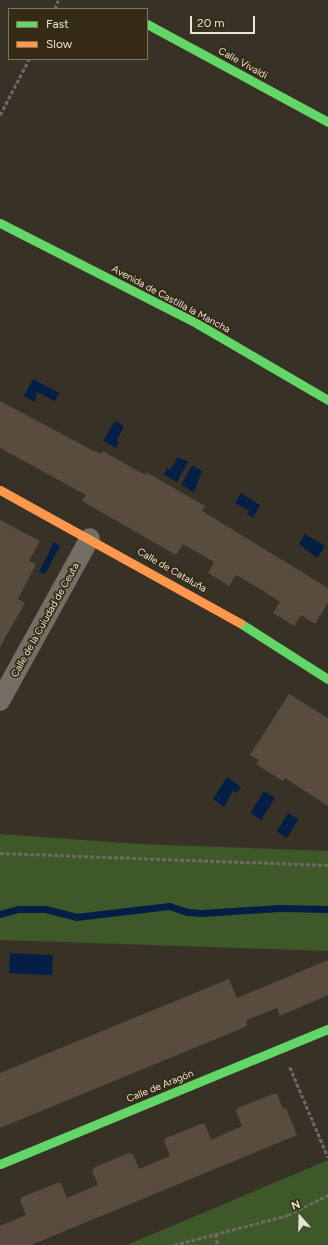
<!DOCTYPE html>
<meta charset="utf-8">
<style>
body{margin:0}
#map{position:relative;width:328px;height:1245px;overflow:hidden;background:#383226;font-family:Figtree,sans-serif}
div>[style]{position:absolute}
.green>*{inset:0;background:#3e5829}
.water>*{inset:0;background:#051e46;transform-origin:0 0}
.stream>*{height:7px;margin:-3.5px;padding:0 3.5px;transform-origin:3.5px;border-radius:3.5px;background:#051e46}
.building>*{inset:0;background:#584c3e}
.path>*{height:2.5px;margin-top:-1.25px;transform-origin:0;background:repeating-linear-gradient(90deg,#6e6961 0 4px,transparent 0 6px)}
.street>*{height:20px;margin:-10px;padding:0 10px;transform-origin:10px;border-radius:10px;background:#746e64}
.fast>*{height:9px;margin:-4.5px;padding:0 4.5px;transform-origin:4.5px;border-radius:4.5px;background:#63d668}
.slow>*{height:9px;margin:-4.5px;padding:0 4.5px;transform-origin:4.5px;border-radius:4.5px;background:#ff974d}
span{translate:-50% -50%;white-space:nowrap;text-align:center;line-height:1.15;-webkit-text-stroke:3.5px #352b14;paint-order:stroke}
.street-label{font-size:10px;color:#e9e2d5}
.legend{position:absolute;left:8px;top:8px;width:140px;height:52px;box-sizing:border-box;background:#352b14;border:1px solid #7d7461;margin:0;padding:5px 7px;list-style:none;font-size:12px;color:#e9e2d5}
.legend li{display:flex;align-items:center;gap:8px;height:20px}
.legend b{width:20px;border:1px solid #7d7461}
.north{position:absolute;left:280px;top:1197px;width:40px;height:40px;-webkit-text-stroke:3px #352b14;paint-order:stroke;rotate:340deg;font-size:11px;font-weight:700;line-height:16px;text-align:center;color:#e9e2d5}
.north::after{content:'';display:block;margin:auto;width:14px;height:18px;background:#e9e2d5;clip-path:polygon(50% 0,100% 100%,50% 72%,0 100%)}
.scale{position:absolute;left:190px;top:16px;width:65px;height:18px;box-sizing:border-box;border:2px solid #e9e2d5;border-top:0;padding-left:5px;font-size:12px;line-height:14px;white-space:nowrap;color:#e9e2d5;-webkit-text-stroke:3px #352b14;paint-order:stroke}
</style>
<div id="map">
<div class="green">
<i style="clip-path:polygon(0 834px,138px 844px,328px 851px,328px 951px,0 940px)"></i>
<i style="clip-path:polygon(328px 1160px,328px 1245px,127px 1245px)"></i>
</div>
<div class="water">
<i style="clip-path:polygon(33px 379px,59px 393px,55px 401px,37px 392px,35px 402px,24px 396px)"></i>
<i style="clip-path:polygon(115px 421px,124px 426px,117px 440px,119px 442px,116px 448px,103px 441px)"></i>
<i style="clip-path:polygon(178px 457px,188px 462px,177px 482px,164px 475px,167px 468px,170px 470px)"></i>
<i style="clip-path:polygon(192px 465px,202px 471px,194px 492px,181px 485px)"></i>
<i style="clip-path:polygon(241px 493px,260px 505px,253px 518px,247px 514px,249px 511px,235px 503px)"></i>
<i style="clip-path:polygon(305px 534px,325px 546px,317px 558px,299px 544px)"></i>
<i style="clip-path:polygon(54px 542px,60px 546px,45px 574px,39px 572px)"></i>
<i style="clip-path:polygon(227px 777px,241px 787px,237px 793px,233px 791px,224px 807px,213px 799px)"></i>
<i style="left:264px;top:791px;width:13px;height:26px;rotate:32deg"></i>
<i style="left:288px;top:813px;width:12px;height:22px;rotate:31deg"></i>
<i style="left:10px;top:953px;width:43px;height:20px;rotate:3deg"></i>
</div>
<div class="stream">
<i style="left:0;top:914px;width:19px;rotate:-16deg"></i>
<i style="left:18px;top:909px;width:27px"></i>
<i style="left:45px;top:909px;width:32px;rotate:14deg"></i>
<i style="left:76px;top:917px;width:94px;rotate:-6.7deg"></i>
<i style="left:169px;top:906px;width:20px;rotate:18deg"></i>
<i style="left:188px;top:912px;width:14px;rotate:4deg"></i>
<i style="left:202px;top:913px;width:77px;rotate:-3.7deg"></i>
<i style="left:279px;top:908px;width:49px;rotate:1.2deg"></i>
</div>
<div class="building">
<i style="clip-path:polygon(0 401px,90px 449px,101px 454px,103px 451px,145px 475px,146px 472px,205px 506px,202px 511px,328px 588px,328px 603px,315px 624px,301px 615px,294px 626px,273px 613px,280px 602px,260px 589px,236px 575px,229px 586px,208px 573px,214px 562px,183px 544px,176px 555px,82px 501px,86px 495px,0 448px)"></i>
<i style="clip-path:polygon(0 520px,40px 541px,29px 561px,36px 564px,18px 599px,25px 603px,0 647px)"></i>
<i style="clip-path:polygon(289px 694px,328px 718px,328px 806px,285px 778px,283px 781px,256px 764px,259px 760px,250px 755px)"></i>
<i style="clip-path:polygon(328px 960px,328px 995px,280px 1016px,277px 1008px,246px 1020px,247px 1024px,245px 1027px,0 1128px,0 1073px,229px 979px,237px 998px)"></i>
<i style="clip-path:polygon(273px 1094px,277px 1094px,283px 1109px,286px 1108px,297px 1135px,31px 1245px,0 1245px,0 1226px,26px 1215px,20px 1200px,22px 1197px,57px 1183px,61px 1183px,67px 1198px,98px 1185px,92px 1171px,95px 1167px,129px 1153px,133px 1154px,139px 1169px,170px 1156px,164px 1141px,166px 1138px,201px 1124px,205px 1124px,211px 1140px,242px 1126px,236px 1111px,238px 1108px)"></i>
</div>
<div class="path">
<i style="left:55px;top:9px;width:9px;rotate:-72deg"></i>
<i style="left:0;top:115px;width:63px;rotate:-62.6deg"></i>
<i style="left:0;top:853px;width:328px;rotate:2.1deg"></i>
<i style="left:290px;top:1067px;width:98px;rotate:67.1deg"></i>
<i style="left:216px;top:1234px;width:11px;rotate:80deg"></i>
<i style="left:174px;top:1245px;width:118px;rotate:-14.7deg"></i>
<i style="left:288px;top:1215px;width:45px;rotate:-26.6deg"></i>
</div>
<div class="street">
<i style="left:0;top:701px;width:186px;rotate:-61.1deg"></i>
</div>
<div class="fast">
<i style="left:147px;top:24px;width:206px;rotate:28.4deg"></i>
<i style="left:0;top:223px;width:222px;rotate:27deg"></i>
<i style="left:198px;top:324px;width:151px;rotate:30.3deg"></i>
<i style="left:240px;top:623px;width:104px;rotate:32.5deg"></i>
<i style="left:0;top:1164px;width:355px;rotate:-22.4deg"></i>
</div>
<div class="slow">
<i style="left:0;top:490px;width:274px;rotate:29deg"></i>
</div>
<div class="street-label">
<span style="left:243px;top:63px;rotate:29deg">Calle Vivaldi</span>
<span style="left:171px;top:299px;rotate:28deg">Avenida de Castilla la Mancha</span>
<span style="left:172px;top:570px;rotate:30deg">Calle de Cataluña</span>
<span style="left:45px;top:620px;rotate:-61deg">Calle de la Cuiudad de Ceuta</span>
<span style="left:160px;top:1086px;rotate:-22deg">Calle de Aragón</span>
</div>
<ul class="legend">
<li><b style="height:5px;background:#63d668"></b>Fast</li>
<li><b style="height:5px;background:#ff974d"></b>Slow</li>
</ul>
<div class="north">N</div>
<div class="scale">20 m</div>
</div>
